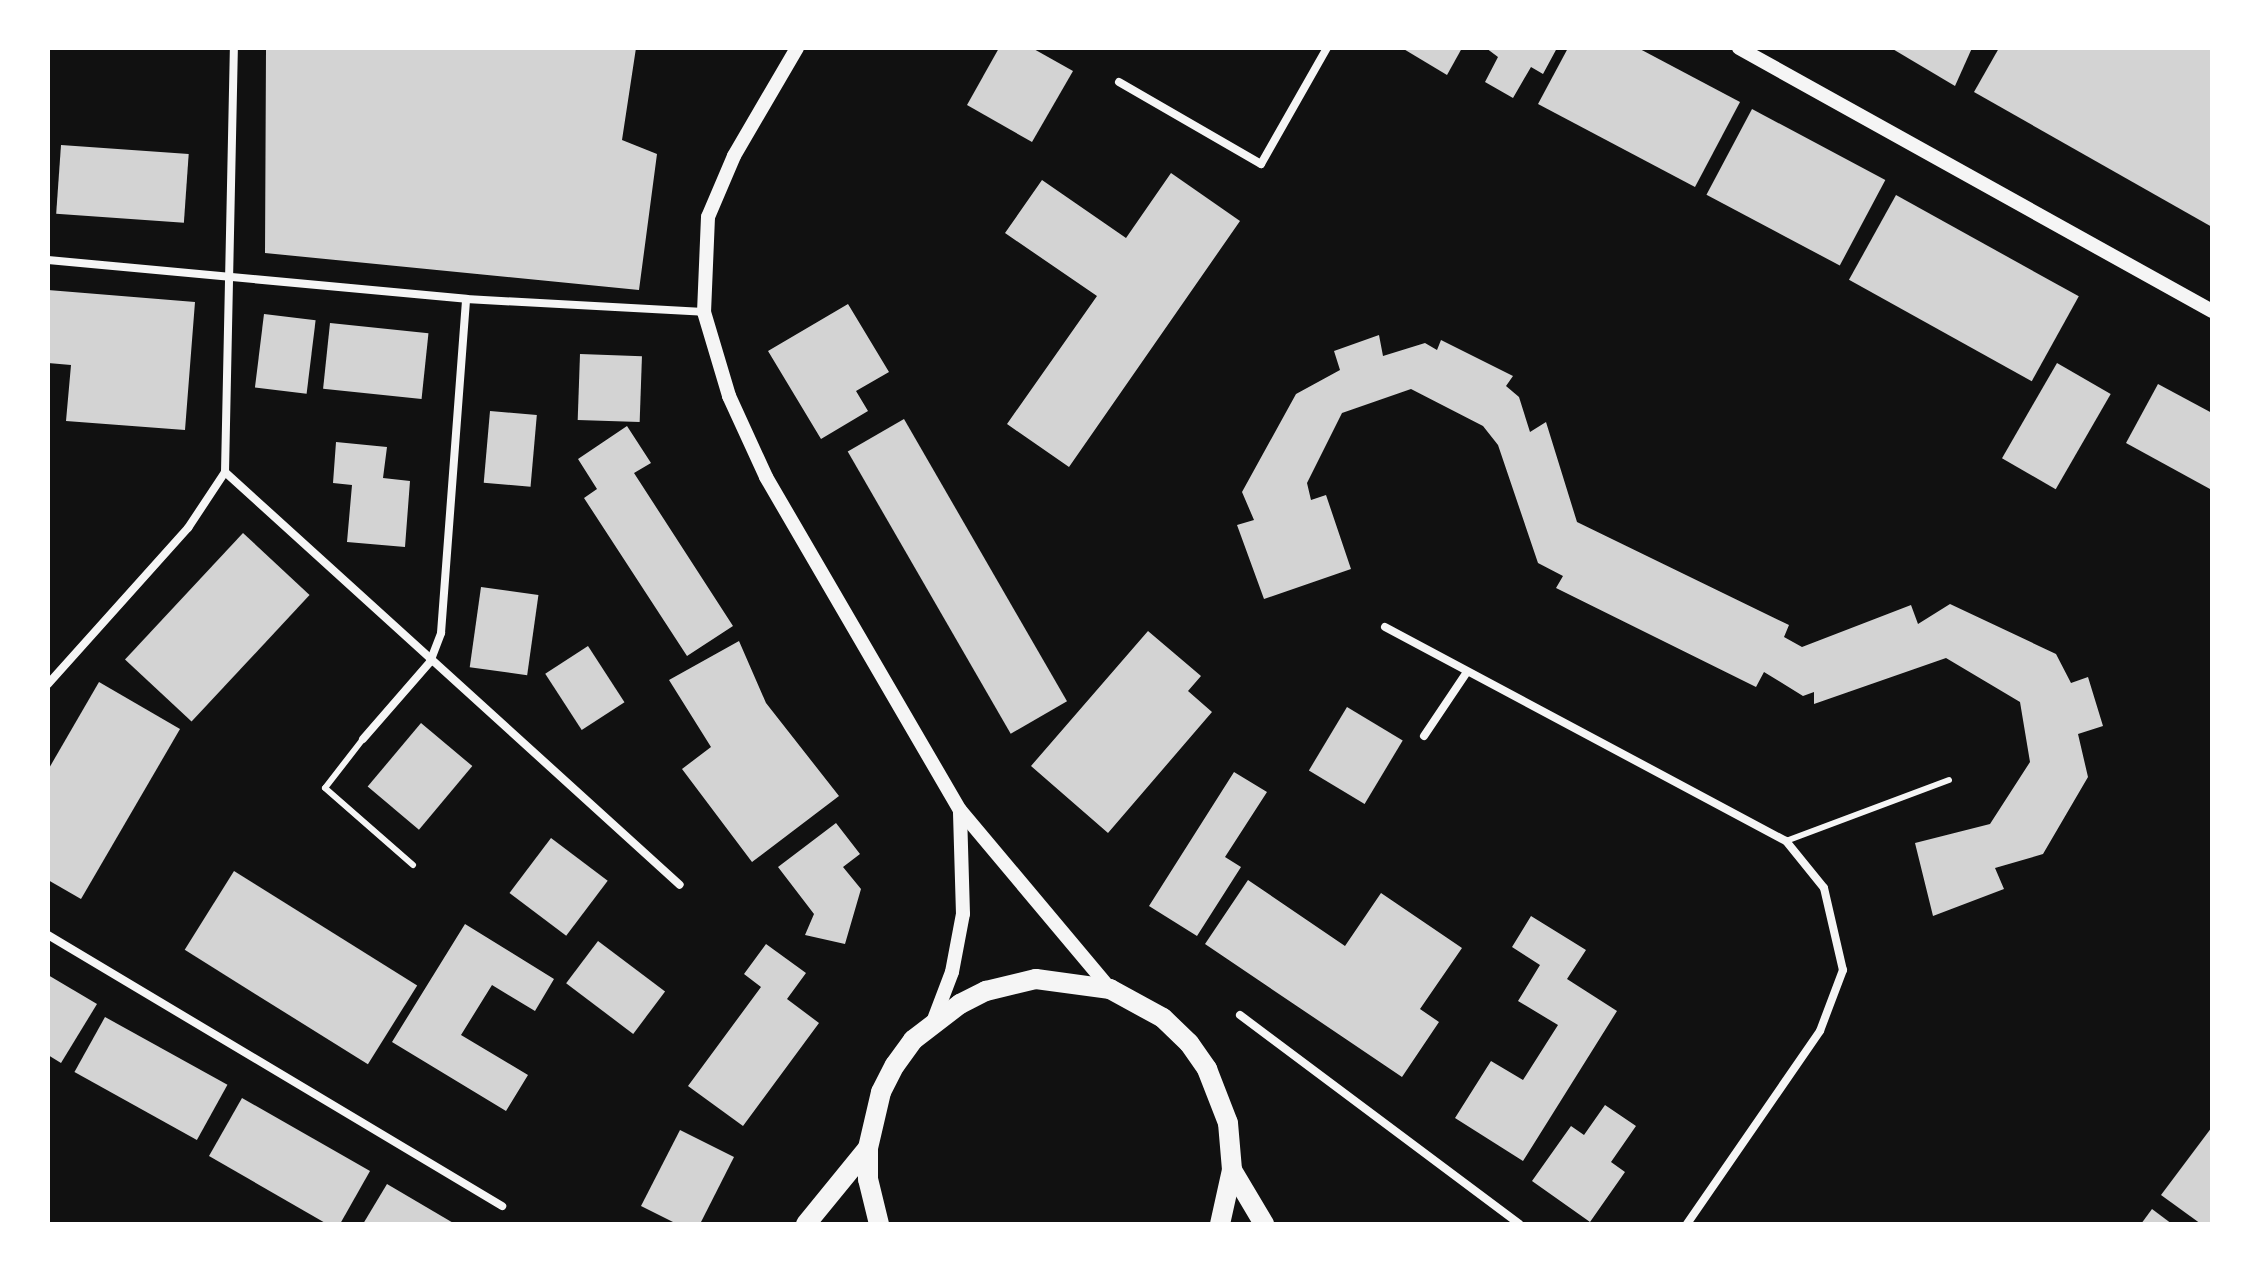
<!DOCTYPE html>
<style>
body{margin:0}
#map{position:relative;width:2260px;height:1272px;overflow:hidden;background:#111;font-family:"Open Sans",sans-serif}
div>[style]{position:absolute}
.building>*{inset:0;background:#d3d3d3;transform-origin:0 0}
.service>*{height:6px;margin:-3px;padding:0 3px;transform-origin:3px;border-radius:3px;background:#f5f5f5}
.minor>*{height:8px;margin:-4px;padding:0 4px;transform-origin:4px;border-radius:4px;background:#f5f5f5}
.tertiary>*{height:14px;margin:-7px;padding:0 7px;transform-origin:7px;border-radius:7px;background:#f5f5f5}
.primary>*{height:20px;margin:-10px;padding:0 10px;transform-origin:10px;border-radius:10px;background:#f5f5f5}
span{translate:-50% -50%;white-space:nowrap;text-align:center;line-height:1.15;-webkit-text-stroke:6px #fff;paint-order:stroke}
.frame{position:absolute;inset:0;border:50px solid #fff;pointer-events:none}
</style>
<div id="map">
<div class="building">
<i style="clip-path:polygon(266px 48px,636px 48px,622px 140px,657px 154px,639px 290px,265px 253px)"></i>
<i style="clip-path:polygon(999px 48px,1032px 48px,1073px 71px,1032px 142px,967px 105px)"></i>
<i style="clip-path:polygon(1402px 48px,1462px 48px,1447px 75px)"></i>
<i style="clip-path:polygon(1486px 48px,1557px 48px,1543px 74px,1531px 67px,1513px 98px,1485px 82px,1498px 57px)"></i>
<i style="clip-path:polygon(1568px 48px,1638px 48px,1740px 102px,1695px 187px,1538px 104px)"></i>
<i style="clip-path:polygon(1891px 48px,1972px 48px,1955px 86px)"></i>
<i style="clip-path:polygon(1999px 48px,2212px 48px,2212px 227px,1974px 92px)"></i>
<i style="left:1752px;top:109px;width:151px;height:97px;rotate:28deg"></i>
<i style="left:61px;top:145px;width:128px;height:69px;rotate:4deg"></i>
<i style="clip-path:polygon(1171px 173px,1240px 221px,1069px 467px,1007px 424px,1097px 296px,1005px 233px,1042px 180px,1126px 238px)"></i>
<i style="left:1896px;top:195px;width:209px;height:97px;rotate:29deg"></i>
<i style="clip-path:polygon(48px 290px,195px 302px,185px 430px,66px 421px,71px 365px,48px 363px)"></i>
<i style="clip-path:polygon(848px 304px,889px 372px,856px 391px,868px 411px,821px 439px,768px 351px)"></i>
<i style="left:264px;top:314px;width:52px;height:74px;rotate:7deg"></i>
<i style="left:330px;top:323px;width:99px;height:66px;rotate:6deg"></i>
<i style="clip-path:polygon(1379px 335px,1383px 356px,1425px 343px,1437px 350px,1441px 340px,1513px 376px,1506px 386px,1519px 397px,1530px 432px,1546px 422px,1577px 522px,1789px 625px,1784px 637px,1802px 647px,1911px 605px,1918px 624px,1950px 604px,2056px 654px,2071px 683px,2088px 677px,2103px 726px,2078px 734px,2088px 777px,2043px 854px,1995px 868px,2004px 889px,1933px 916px,1915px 843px,1990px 824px,2030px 762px,2020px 702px,1946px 658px,1814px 704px,1814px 692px,1803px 696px,1764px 672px,1756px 687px,1556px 588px,1563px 576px,1538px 563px,1498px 445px,1483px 426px,1411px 389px,1342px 413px,1307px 483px,1311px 500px,1326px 495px,1351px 569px,1264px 599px,1237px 525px,1254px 520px,1242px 492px,1296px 394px,1340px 370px,1334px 351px)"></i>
<i style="left:580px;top:354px;width:62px;height:66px;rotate:2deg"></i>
<i style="left:2057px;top:363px;width:62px;height:110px;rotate:30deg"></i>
<i style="clip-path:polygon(2158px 384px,2212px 413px,2210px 489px,2126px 443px)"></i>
<i style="left:490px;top:411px;width:47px;height:72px;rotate:5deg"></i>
<i style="left:904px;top:419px;width:326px;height:65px;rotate:60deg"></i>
<i style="clip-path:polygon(627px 426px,651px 463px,634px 473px,733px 626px,687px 656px,584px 498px,597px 489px,578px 459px)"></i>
<i style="clip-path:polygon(336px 442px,387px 447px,383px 478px,410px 481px,405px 547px,347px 542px,352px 485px,333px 483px)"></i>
<i style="left:243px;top:533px;width:91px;height:173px;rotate:43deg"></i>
<i style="left:481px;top:587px;width:58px;height:81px;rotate:8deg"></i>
<i style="clip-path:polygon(1148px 631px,1201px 676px,1188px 691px,1212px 712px,1108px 833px,1031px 766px)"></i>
<i style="clip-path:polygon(739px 641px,766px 703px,839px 796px,752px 862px,682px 769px,711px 747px,669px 680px)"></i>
<i style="left:588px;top:646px;width:67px;height:51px;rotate:57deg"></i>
<i style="clip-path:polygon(99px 682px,180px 729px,81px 899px,48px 880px,48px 770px)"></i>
<i style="left:1347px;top:707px;width:65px;height:74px;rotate:31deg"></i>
<i style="left:421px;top:723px;width:67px;height:83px;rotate:40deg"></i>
<i style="clip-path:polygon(1234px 772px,1267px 792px,1225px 857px,1241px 867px,1197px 936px,1149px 906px)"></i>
<i style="clip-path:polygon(836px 823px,860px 854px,843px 867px,861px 889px,845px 944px,805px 935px,814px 914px,778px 867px)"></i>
<i style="left:551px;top:838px;width:71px;height:69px;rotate:37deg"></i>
<i style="left:234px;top:871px;width:216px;height:93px;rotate:32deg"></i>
<i style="clip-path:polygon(1248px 880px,1345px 946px,1381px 893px,1462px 948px,1420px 1009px,1439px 1022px,1402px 1077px,1205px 944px)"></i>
<i style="clip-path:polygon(1531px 916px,1586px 950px,1567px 979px,1617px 1011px,1523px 1161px,1455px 1118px,1491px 1061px,1523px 1080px,1558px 1025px,1518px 1001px,1540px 965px,1512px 947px)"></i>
<i style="clip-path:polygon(465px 924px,554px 979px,535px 1011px,492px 985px,461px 1035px,528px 1075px,506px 1111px,392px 1042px)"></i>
<i style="left:598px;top:941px;width:84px;height:53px;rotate:37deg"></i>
<i style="clip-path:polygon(766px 944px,806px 973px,787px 999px,819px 1023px,743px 1126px,688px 1086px,761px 987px,744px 974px)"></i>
<i style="clip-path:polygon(48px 975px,97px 1004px,61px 1063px,48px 1055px)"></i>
<i style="left:105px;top:1017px;width:140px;height:63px;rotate:29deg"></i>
<i style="clip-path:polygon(242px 1098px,370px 1171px,340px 1224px,327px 1224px,209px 1156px)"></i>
<i style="clip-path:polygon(1605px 1105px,1636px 1126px,1611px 1162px,1625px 1172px,1590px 1222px,1532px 1181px,1571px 1126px,1584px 1135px)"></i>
<i style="clip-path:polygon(2212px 1127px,2212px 1224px,2201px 1224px,2161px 1195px)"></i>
<i style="clip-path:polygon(680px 1130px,734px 1157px,700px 1224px,677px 1224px,641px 1206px)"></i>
<i style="clip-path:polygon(387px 1184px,455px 1224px,363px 1224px)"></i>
<i style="clip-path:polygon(2152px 1209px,2172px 1224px,2141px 1224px)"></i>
</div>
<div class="service">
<i style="left:363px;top:739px;width:62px;rotate:127.8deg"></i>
<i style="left:325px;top:788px;width:117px;rotate:41.2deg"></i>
<i style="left:1786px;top:841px;width:174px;rotate:-20.5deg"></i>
</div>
<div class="minor">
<i style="left:1119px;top:82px;width:164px;rotate:30deg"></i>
<i style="left:1261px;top:164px;width:133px;rotate:-60.4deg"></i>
<i style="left:48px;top:260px;width:420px;rotate:5.3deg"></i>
<i style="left:466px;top:299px;width:238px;rotate:3.1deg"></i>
<i style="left:225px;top:472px;width:614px;rotate:42.23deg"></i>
<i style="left:1385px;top:627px;width:455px;rotate:28.1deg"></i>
<i style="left:1786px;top:841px;width:60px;rotate:51deg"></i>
<i style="left:1824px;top:888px;width:84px;rotate:77deg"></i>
<i style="left:1843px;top:970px;width:65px;rotate:110.7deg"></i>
<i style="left:1820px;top:1031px;width:234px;rotate:124.6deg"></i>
<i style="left:48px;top:684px;width:210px;rotate:-48.1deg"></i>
<i style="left:188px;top:528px;width:67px;rotate:-56.5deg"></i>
<i style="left:225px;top:472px;width:424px;rotate:-88.8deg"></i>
<i style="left:1424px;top:736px;width:77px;rotate:-56.1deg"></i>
<i style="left:363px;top:739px;width:102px;rotate:-49deg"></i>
<i style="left:430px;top:662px;width:31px;rotate:-69deg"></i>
<i style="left:441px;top:633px;width:335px;rotate:-85.7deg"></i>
<i style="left:48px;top:935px;width:529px;rotate:30.83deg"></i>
<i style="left:1240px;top:1015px;width:349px;rotate:36.8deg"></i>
</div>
<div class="tertiary">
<i style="left:797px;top:48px;width:125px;rotate:120.3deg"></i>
<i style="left:734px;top:156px;width:66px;rotate:113.1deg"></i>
<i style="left:708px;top:217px;width:95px;rotate:92.4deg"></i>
<i style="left:704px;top:312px;width:88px;rotate:73.4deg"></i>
<i style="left:729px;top:396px;width:89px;rotate:65.4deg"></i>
<i style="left:766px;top:477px;width:385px;rotate:59.8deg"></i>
<i style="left:960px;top:810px;width:234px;rotate:50deg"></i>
<i style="left:1739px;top:48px;width:541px;rotate:29.08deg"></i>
<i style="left:933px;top:1022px;width:53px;rotate:-69.2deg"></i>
<i style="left:952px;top:972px;width:59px;rotate:-79.3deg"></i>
<i style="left:963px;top:914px;width:104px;rotate:-91.7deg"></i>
</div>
<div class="primary">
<i style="left:1232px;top:1170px;width:63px;rotate:59.3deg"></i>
<i style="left:806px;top:1224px;width:98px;rotate:-50.8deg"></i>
<i style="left:879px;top:1224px;width:46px;rotate:-103.7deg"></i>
<i style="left:868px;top:1179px;width:31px;rotate:-90deg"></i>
<i style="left:868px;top:1148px;width:57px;rotate:-76.9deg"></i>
<i style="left:881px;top:1092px;width:30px;rotate:-63deg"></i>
<i style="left:895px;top:1065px;width:31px;rotate:-54deg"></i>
<i style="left:913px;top:1040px;width:59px;rotate:-37.5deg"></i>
<i style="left:960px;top:1004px;width:29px;rotate:-27deg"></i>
<i style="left:986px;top:991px;width:51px;rotate:-13.5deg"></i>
<i style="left:1036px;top:979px;width:75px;rotate:7.7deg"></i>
<i style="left:1110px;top:989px;width:60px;rotate:28.7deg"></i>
<i style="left:1163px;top:1018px;width:36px;rotate:44deg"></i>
<i style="left:1189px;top:1043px;width:32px;rotate:55deg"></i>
<i style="left:1207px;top:1069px;width:58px;rotate:68.7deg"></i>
<i style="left:1228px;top:1123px;width:47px;rotate:85.1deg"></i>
<i style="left:1232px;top:1170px;width:55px;rotate:102.5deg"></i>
</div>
<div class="frame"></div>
</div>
